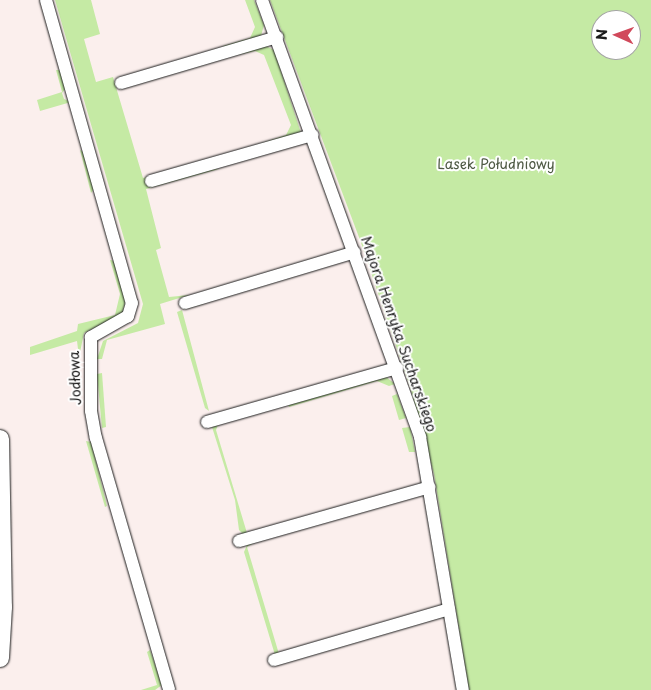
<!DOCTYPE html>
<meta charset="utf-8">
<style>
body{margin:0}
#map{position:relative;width:651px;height:690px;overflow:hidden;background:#fbefed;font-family:"Playpen Sans",sans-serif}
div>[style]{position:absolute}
.green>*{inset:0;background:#c5eaa4}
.roads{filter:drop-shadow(0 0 1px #1c1c1c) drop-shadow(0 0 1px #1c1c1c)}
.street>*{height:12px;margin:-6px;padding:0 6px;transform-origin:6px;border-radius:6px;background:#fff}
.secondary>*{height:18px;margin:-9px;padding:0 9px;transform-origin:9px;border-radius:9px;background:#fff}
span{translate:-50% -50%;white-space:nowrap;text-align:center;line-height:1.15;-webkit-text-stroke:4px #fff;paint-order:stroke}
.park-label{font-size:14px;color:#4f5a45}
.street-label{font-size:14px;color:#1c1c1c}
.north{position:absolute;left:591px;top:10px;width:50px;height:50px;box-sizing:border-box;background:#fff;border:1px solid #a4a4a4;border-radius:50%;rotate:272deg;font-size:14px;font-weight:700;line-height:20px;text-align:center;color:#1c1c1c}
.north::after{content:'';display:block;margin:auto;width:18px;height:22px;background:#d1495b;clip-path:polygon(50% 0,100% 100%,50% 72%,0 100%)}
</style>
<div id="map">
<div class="green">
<i style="clip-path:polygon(55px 0,91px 0,100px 34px,84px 39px,96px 82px,113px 77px,143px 178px,164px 172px,219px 169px,146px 189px,161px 248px,156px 250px,169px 297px,189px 295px,160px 304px,165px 324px,107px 340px,102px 359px,97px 359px,103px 341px,138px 323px,143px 304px)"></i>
<i style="clip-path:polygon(245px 0,254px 0,264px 25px,261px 36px,224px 49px,223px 46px,250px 38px,255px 27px)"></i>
<i style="clip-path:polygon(evenodd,270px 0,651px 0,651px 690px,469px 690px,434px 474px,410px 387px,360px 240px,270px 0,601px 20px,631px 20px,631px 50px,601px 50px,601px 20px)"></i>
<i style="clip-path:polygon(266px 46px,274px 50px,301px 133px,247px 148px,286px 135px,291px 125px,264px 55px,255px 51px,224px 58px)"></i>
<i style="clip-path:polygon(56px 70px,61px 70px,66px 88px,62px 93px,64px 99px,71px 102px,40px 111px,37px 100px,62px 92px)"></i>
<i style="clip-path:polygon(80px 150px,86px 153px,95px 188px,91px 193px)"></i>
<i style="clip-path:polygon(110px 260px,116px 261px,125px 302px,122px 314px,84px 333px,79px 357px,77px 341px,30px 355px,30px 347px,77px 331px,78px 324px,115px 315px,120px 294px)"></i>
<i style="clip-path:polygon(202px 302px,203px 304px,182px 310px,209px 411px,205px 408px,177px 312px)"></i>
<i style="clip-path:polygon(102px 373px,106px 427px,102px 428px,97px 374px)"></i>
<i style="clip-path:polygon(385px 376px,395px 384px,389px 386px,377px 381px,289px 407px,288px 404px)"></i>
<i style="clip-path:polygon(397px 394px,406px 418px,399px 420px,392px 396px)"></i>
<i style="clip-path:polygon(218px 425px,216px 430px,247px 533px,243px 534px,239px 530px,235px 500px,212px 427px)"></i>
<i style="clip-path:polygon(410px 427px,415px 452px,409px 452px,402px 428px)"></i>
<i style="clip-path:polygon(86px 441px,91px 442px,107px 506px,105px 507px)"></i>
<i style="clip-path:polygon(257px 541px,247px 547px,279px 654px,275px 655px,244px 552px,247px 545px)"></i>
<i style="clip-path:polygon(150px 650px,162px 685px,155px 690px,141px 690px,157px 685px,147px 652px)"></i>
</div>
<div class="roads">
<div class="street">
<i style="left:46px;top:0;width:315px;rotate:74.2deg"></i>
<i style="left:132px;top:303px;width:14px;rotate:107deg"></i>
<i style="left:128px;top:316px;width:43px;rotate:150.4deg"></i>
<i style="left:91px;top:337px;width:74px;rotate:90deg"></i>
<i style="left:91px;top:411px;width:27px;rotate:80deg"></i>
<i style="left:96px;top:438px;width:262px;rotate:73.8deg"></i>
<i style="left:262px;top:0;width:465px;rotate:70.1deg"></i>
<i style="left:420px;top:437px;width:257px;rotate:80.4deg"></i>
<i style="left:121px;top:83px;width:163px;rotate:-16.4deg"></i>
<i style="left:151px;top:181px;width:168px;rotate:-15.9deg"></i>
<i style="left:185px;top:303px;width:177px;rotate:-16.7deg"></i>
<i style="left:207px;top:422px;width:198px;rotate:-15.9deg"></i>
<i style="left:239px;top:541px;width:198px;rotate:-15.8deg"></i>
<i style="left:274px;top:660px;width:182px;rotate:-16.2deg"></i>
</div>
<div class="secondary">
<i style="left:0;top:439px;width:168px;rotate:89deg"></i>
<i style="left:3px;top:607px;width:51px;rotate:93.4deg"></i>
</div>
</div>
<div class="park-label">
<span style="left:496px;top:164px">Lasek Południowy</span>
</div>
<div class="street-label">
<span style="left:399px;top:334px;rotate:71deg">Majora Henryka Sucharskiego</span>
<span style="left:75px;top:378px;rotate:-92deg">Jodłowa</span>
</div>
<div class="north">N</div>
</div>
